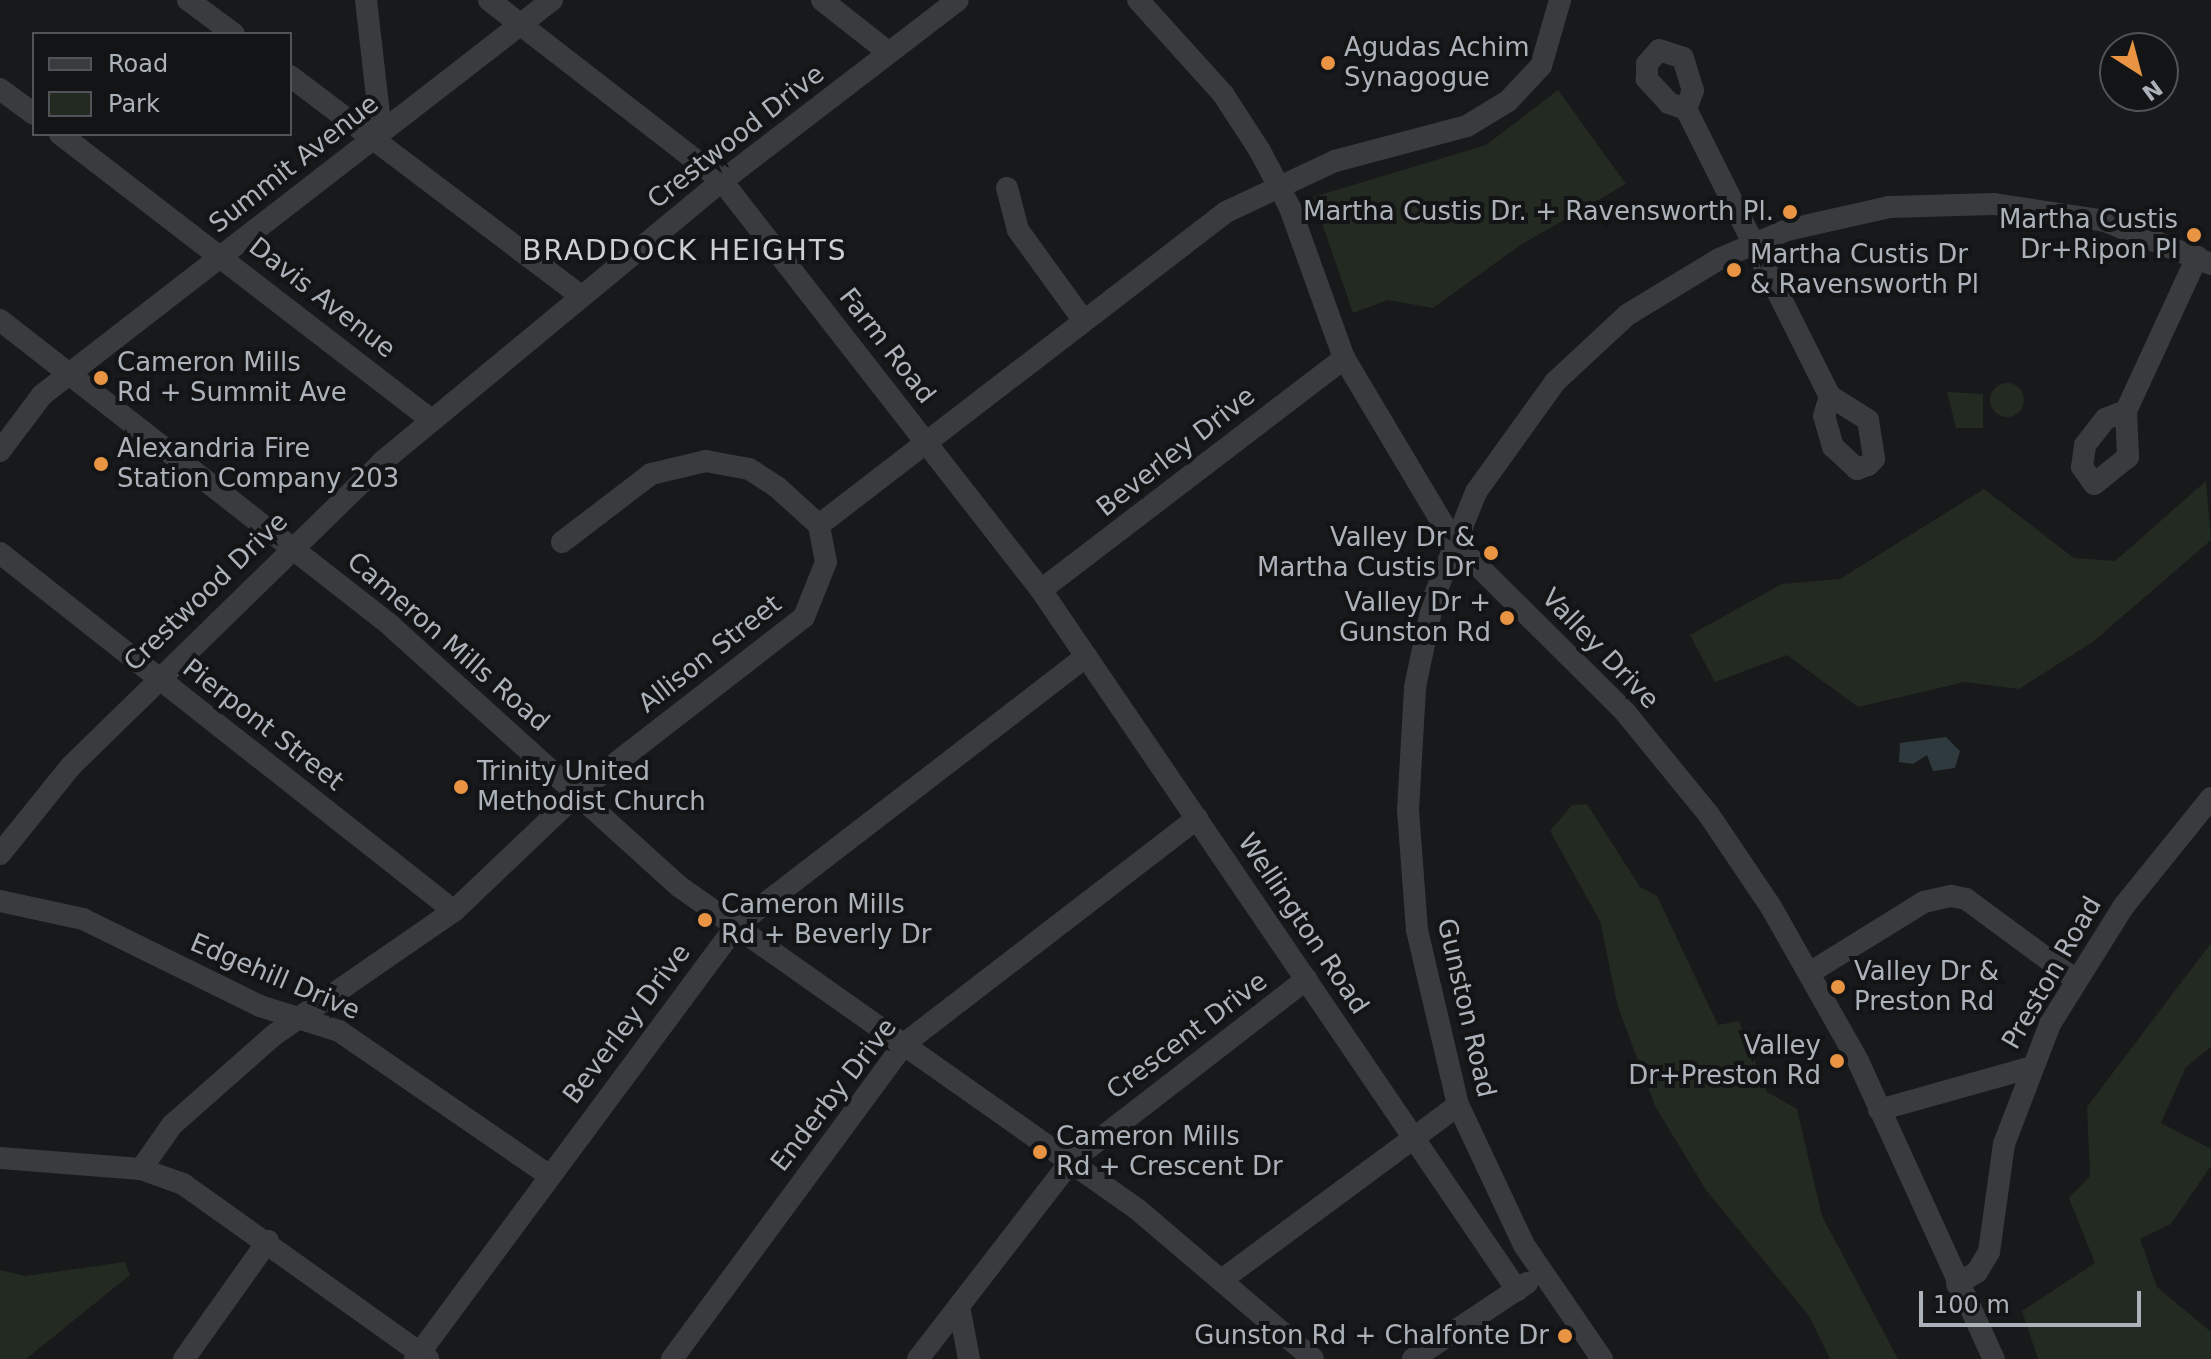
<!DOCTYPE html>
<style>
body{margin:0}
#map{position:relative;width:2211px;height:1359px;overflow:hidden;background:#18191a;font-family:"DejaVu Sans",sans-serif}
div>[style]{position:absolute}
.green>*{inset:0;background:#232a22}
.round{border-radius:50%}
.water>*{inset:0;background:#2f3a3e}
.minor>*{height:22px;margin:-11px;padding:0 11px;transform-origin:11px;border-radius:11px;background:#3a3b3f}
.dots>*{width:22px;height:22px;translate:-50% -50%;box-sizing:border-box;border:4px solid #131415;border-radius:50%}
span{translate:-50% -50%;white-space:nowrap;text-align:center;line-height:1.15;-webkit-text-stroke:8px #131415;paint-order:stroke}
.poi-label{font-size:26px;color:#abb2b9}
.left{translate:0 -50%;text-align:left}
.right{translate:-100% -50%;text-align:right}
.street-label{font-size:26px;color:#abb2b9}
.neighbourhood-label{font-size:28px;color:#ccd0d5;letter-spacing:2px}
.legend{position:absolute;left:32px;top:32px;width:260px;height:104px;box-sizing:border-box;background:#131415;border:2px solid #505357;margin:0;padding:10px 14px;list-style:none;font-size:24px;color:#abb2b9}
.legend li{display:flex;align-items:center;gap:16px;height:40px}
.legend b{width:40px;border:2px solid #505357}
.north{position:absolute;left:2099px;top:32px;width:80px;height:80px;box-sizing:border-box;background:#131415;border:2px solid #505357;border-radius:50%;rotate:144deg;font-size:22px;font-weight:700;line-height:32px;text-align:center;color:#abb2b9}
.north::after{content:'';display:block;margin:auto;width:28px;height:36px;background:#e89442;clip-path:polygon(50% 0,100% 100%,50% 72%,0 100%)}
.scale{position:absolute;left:1919px;top:1291px;width:222px;height:36px;box-sizing:border-box;border:4px solid #abb2b9;border-top:0;padding-left:10px;font-size:24px;line-height:28px;white-space:nowrap;color:#abb2b9;-webkit-text-stroke:6px #131415;paint-order:stroke}
</style>
<div id="map">
<div class="green">
<i style="clip-path:polygon(1558px 90px,1626px 184px,1519px 246px,1433px 308px,1388px 300px,1353px 313px,1313px 197px,1486px 145px)"></i>
<i class="round" style="left:1990px;top:383px;width:34px;height:34px"></i>
<i style="clip-path:polygon(1947px 392px,1983px 394px,1983px 428px,1956px 428px)"></i>
<i style="clip-path:polygon(2206px 481px,2211px 540px,2094px 641px,2019px 689px,1965px 682px,1858px 707px,1787px 655px,1715px 682px,1690px 635px,1782px 584px,1840px 579px,1984px 489px,2074px 558px,2115px 561px)"></i>
<i style="clip-path:polygon(1587px 804px,1640px 887px,1657px 896px,1718px 1025px,1739px 1021px,1767px 1092px,1797px 1109px,1822px 1216px,1898px 1359px,1830px 1359px,1809px 1316px,1706px 1190px,1655px 1106px,1618px 1007px,1600px 921px,1550px 831px,1572px 805px)"></i>
<i style="clip-path:polygon(2211px 943px,2211px 1047px,2186px 1067px,2161px 1123px,2211px 1149px,2211px 1166px,2171px 1224px,2140px 1239px,2157px 1287px,2211px 1332px,2211px 1359px,2038px 1359px,2022px 1311px,2095px 1263px,2069px 1198px,2090px 1176px,2087px 1107px)"></i>
<i style="clip-path:polygon(125px 1262px,130px 1275px,26px 1359px,0 1359px,0 1270px,25px 1276px)"></i>
</div>
<div class="water">
<i style="clip-path:polygon(1946px 737px,1960px 751px,1955px 768px,1933px 771px,1927px 755px,1913px 764px,1899px 762px,1900px 743px)"></i>
</div>
<div class="minor">
<i style="left:188px;top:0;width:57px;rotate:36.5deg"></i>
<i style="left:366px;top:0;width:132px;rotate:83.5deg"></i>
<i style="left:489px;top:0;width:295px;rotate:37.8deg"></i>
<i style="left:722px;top:181px;width:519px;rotate:52.05deg"></i>
<i style="left:1041px;top:590px;width:847px;rotate:55.78deg"></i>
<i style="left:822px;top:0;width:85px;rotate:38.3deg"></i>
<i style="left:1138px;top:0;width:127px;rotate:47.9deg"></i>
<i style="left:1223px;top:94px;width:68px;rotate:57deg"></i>
<i style="left:1260px;top:151px;width:64px;rotate:62.2deg"></i>
<i style="left:1290px;top:208px;width:159px;rotate:70.2deg"></i>
<i style="left:1344px;top:358px;width:213px;rotate:59.2deg"></i>
<i style="left:1453px;top:541px;width:243px;rotate:44.8deg"></i>
<i style="left:1625px;top:712px;width:133px;rotate:50.8deg"></i>
<i style="left:1709px;top:815px;width:111px;rotate:56deg"></i>
<i style="left:1771px;top:907px;width:177px;rotate:60.5deg"></i>
<i style="left:1858px;top:1061px;width:328px;rotate:65.5deg"></i>
<i style="left:290px;top:76px;width:363px;rotate:37.1deg"></i>
<i style="left:0;top:89px;width:42px;rotate:36.3deg"></i>
<i style="left:1686px;top:109px;width:18px;rotate:-161deg"></i>
<i style="left:1669px;top:103px;width:33px;rotate:-133deg"></i>
<i style="left:1647px;top:79px;width:15px;rotate:-90deg"></i>
<i style="left:1647px;top:64px;width:18px;rotate:-49deg"></i>
<i style="left:1659px;top:50px;width:25px;rotate:18deg"></i>
<i style="left:1683px;top:58px;width:34px;rotate:73deg"></i>
<i style="left:1693px;top:90px;width:20px;rotate:110deg"></i>
<i style="left:1686px;top:109px;width:321px;rotate:63.4deg"></i>
<i style="left:1830px;top:396px;width:45px;rotate:32.3deg"></i>
<i style="left:1868px;top:420px;width:39px;rotate:81deg"></i>
<i style="left:1874px;top:459px;width:8px;rotate:135deg"></i>
<i style="left:1868px;top:465px;width:12px;rotate:160deg"></i>
<i style="left:1857px;top:469px;width:33px;rotate:-137deg"></i>
<i style="left:1833px;top:447px;width:32px;rotate:-106deg"></i>
<i style="left:1824px;top:416px;width:21px;rotate:-73deg"></i>
<i style="left:60px;top:134px;width:469px;rotate:37.6deg"></i>
<i style="left:1007px;top:188px;width:43px;rotate:75.3deg"></i>
<i style="left:1018px;top:230px;width:107px;rotate:54.1deg"></i>
<i style="left:0;top:320px;width:497px;rotate:38deg"></i>
<i style="left:391px;top:626px;width:389px;rotate:42.1deg"></i>
<i style="left:680px;top:887px;width:559px;rotate:35.17deg"></i>
<i style="left:1137px;top:1209px;width:231px;rotate:40.4deg"></i>
<i style="left:2126px;top:411px;width:46px;rotate:87.5deg"></i>
<i style="left:2128px;top:457px;width:43px;rotate:141.5deg"></i>
<i style="left:2094px;top:484px;width:21px;rotate:-125deg"></i>
<i style="left:2082px;top:467px;width:22px;rotate:-82deg"></i>
<i style="left:2085px;top:445px;width:33px;rotate:-52deg"></i>
<i style="left:2105px;top:419px;width:22px;rotate:-21deg"></i>
<i style="left:2126px;top:411px;width:170px;rotate:-65.2deg"></i>
<i style="left:0;top:451px;width:70px;rotate:-53.1deg"></i>
<i style="left:42px;top:395px;width:645px;rotate:-37.76deg"></i>
<i style="left:819px;top:525px;width:513px;rotate:-37.56deg"></i>
<i style="left:1226px;top:212px;width:120px;rotate:-25.1deg"></i>
<i style="left:1335px;top:161px;width:137px;rotate:-14.9deg"></i>
<i style="left:1467px;top:126px;width:48px;rotate:-31.4deg"></i>
<i style="left:1508px;top:101px;width:48px;rotate:-46.7deg"></i>
<i style="left:1541px;top:66px;width:69px;rotate:-73.9deg"></i>
<i style="left:0;top:553px;width:578px;rotate:38.26deg"></i>
<i style="left:1041px;top:590px;width:382px;rotate:-37.4deg"></i>
<i style="left:0;top:854px;width:113px;rotate:-51.1deg"></i>
<i style="left:71px;top:766px;width:435px;rotate:-44.3deg"></i>
<i style="left:382px;top:462px;width:441px;rotate:-39.6deg"></i>
<i style="left:722px;top:181px;width:297px;rotate:-37.5deg"></i>
<i style="left:0;top:901px;width:85px;rotate:12.2deg"></i>
<i style="left:83px;top:919px;width:197px;rotate:26.2deg"></i>
<i style="left:260px;top:1006px;width:83px;rotate:17.6deg"></i>
<i style="left:339px;top:1031px;width:252px;rotate:34.5deg"></i>
<i style="left:1811px;top:972px;width:133px;rotate:-31.8deg"></i>
<i style="left:1924px;top:902px;width:28px;rotate:-13deg"></i>
<i style="left:1951px;top:896px;width:15px;rotate:11deg"></i>
<i style="left:1966px;top:899px;width:137px;rotate:36.4deg"></i>
<i style="left:1879px;top:1110px;width:155px;rotate:-15.7deg"></i>
<i style="left:0;top:1158px;width:141px;rotate:4.5deg"></i>
<i style="left:141px;top:1169px;width:45px;rotate:19.7deg"></i>
<i style="left:183px;top:1184px;width:301px;rotate:35.5deg"></i>
<i style="left:141px;top:1169px;width:54px;rotate:-54.8deg"></i>
<i style="left:172px;top:1125px;width:136px;rotate:-41.4deg"></i>
<i style="left:274px;top:1035px;width:219px;rotate:-34.6deg"></i>
<i style="left:454px;top:911px;width:175px;rotate:-43.6deg"></i>
<i style="left:581px;top:790px;width:282px;rotate:-37.8deg"></i>
<i style="left:804px;top:617px;width:59px;rotate:-68.2deg"></i>
<i style="left:826px;top:562px;width:38px;rotate:-101deg"></i>
<i style="left:819px;top:525px;width:57px;rotate:-137.9deg"></i>
<i style="left:777px;top:487px;width:33px;rotate:-147deg"></i>
<i style="left:749px;top:469px;width:44px;rotate:-169.5deg"></i>
<i style="left:706px;top:461px;width:57px;rotate:166.7deg"></i>
<i style="left:651px;top:474px;width:112px;rotate:142.6deg"></i>
<i style="left:1223px;top:1279px;width:292px;rotate:-36.5deg"></i>
<i style="left:1957px;top:1284px;width:23px;rotate:-31deg"></i>
<i style="left:1977px;top:1272px;width:23px;rotate:-59deg"></i>
<i style="left:1989px;top:1252px;width:109px;rotate:-82.1deg"></i>
<i style="left:2004px;top:1144px;width:129px;rotate:-69deg"></i>
<i style="left:2050px;top:1024px;width:138px;rotate:-58deg"></i>
<i style="left:2123px;top:907px;width:140px;rotate:-51.1deg"></i>
<i style="left:959px;top:1306px;width:54px;rotate:79.3deg"></i>
<i style="left:184px;top:1359px;width:145px;rotate:-54.6deg"></i>
<i style="left:415px;top:1359px;width:539px;rotate:-53.45deg"></i>
<i style="left:736px;top:926px;width:442px;rotate:-37.6deg"></i>
<i style="left:672px;top:1359px;width:391px;rotate:-53.6deg"></i>
<i style="left:904px;top:1044px;width:370px;rotate:-37.6deg"></i>
<i style="left:918px;top:1359px;width:249px;rotate:-52.3deg"></i>
<i style="left:1070px;top:1162px;width:299px;rotate:-37.7deg"></i>
<i style="left:1413px;top:1359px;width:137px;rotate:-33.7deg"></i>
<i style="left:1602px;top:1359px;width:138px;rotate:-124.4deg"></i>
<i style="left:1524px;top:1245px;width:155px;rotate:-115.2deg"></i>
<i style="left:1458px;top:1105px;width:180px;rotate:-103.2deg"></i>
<i style="left:1417px;top:930px;width:120px;rotate:-94.3deg"></i>
<i style="left:1408px;top:810px;width:123px;rotate:-86.7deg"></i>
<i style="left:1415px;top:687px;width:92px;rotate:-78.1deg"></i>
<i style="left:1434px;top:597px;width:113px;rotate:-68.2deg"></i>
<i style="left:1476px;top:492px;width:135px;rotate:-54.3deg"></i>
<i style="left:1555px;top:382px;width:98px;rotate:-42.9deg"></i>
<i style="left:1627px;top:315px;width:108px;rotate:-31.3deg"></i>
<i style="left:1719px;top:259px;width:74px;rotate:-23.1deg"></i>
<i style="left:1787px;top:230px;width:105px;rotate:-12.7deg"></i>
<i style="left:1889px;top:207px;width:105px;rotate:-1.6deg"></i>
<i style="left:1994px;top:204px;width:112px;rotate:8.7deg"></i>
<i style="left:2105px;top:221px;width:114px;rotate:22.1deg"></i>
</div>
<div class="dots">
<i style="left:1328px;top:63px;background:#e89442"></i>
<i style="left:1790px;top:212px;background:#e89442"></i>
<i style="left:2194px;top:235px;background:#e89442"></i>
<i style="left:1734px;top:270px;background:#e89442"></i>
<i style="left:101px;top:378px;background:#e89442"></i>
<i style="left:101px;top:464px;background:#e89442"></i>
<i style="left:1491px;top:553px;background:#e89442"></i>
<i style="left:1507px;top:618px;background:#e89442"></i>
<i style="left:461px;top:787px;background:#e89442"></i>
<i style="left:705px;top:920px;background:#e89442"></i>
<i style="left:1838px;top:987px;background:#e89442"></i>
<i style="left:1837px;top:1061px;background:#e89442"></i>
<i style="left:1040px;top:1152px;background:#e89442"></i>
<i style="left:1565px;top:1336px;background:#e89442"></i>
</div>
<div class="poi-label">
<span class="left" style="left:1344px;top:63px">Agudas Achim<br>Synagogue</span>
<span class="right" style="left:1774px;top:212px">Martha Custis Dr. + Ravensworth Pl.</span>
<span class="right" style="left:2178px;top:235px">Martha Custis<br>Dr+Ripon Pl</span>
<span class="left" style="left:1750px;top:270px">Martha Custis Dr<br>&amp; Ravensworth Pl</span>
<span class="left" style="left:117px;top:378px">Cameron Mills<br>Rd + Summit Ave</span>
<span class="left" style="left:117px;top:464px">Alexandria Fire<br>Station Company 203</span>
<span class="right" style="left:1475px;top:553px">Valley Dr &amp;<br>Martha Custis Dr</span>
<span class="right" style="left:1491px;top:618px">Valley Dr +<br>Gunston Rd</span>
<span class="left" style="left:477px;top:787px">Trinity United<br>Methodist Church</span>
<span class="left" style="left:721px;top:920px">Cameron Mills<br>Rd + Beverly Dr</span>
<span class="left" style="left:1854px;top:987px">Valley Dr &amp;<br>Preston Rd</span>
<span class="right" style="left:1821px;top:1061px">Valley<br>Dr+Preston Rd</span>
<span class="left" style="left:1056px;top:1152px">Cameron Mills<br>Rd + Crescent Dr</span>
<span class="right" style="left:1549px;top:1336px">Gunston Rd + Chalfonte Dr</span>
</div>
<div class="street-label">
<span style="left:736px;top:137px;rotate:-38deg">Crestwood Drive</span>
<span style="left:294px;top:164px;rotate:-38deg">Summit Avenue</span>
<span style="left:322px;top:298px;rotate:38deg">Davis Avenue</span>
<span style="left:887px;top:346px;rotate:52deg">Farm Road</span>
<span style="left:1176px;top:452px;rotate:-38deg">Beverley Drive</span>
<span style="left:206px;top:592px;rotate:-44deg">Crestwood Drive</span>
<span style="left:448px;top:642px;rotate:41deg">Cameron Mills Road</span>
<span style="left:1600px;top:649px;rotate:46deg">Valley Drive</span>
<span style="left:710px;top:654px;rotate:-38deg">Allison Street</span>
<span style="left:263px;top:725px;rotate:38deg">Pierpont Street</span>
<span style="left:1303px;top:924px;rotate:56deg">Wellington Road</span>
<span style="left:2052px;top:973px;rotate:-60deg">Preston Road</span>
<span style="left:275px;top:977px;rotate:23deg">Edgehill Drive</span>
<span style="left:1466px;top:1008px;rotate:77deg">Gunston Road</span>
<span style="left:627px;top:1024px;rotate:-53deg">Beverley Drive</span>
<span style="left:1187px;top:1036px;rotate:-37deg">Crescent Drive</span>
<span style="left:834px;top:1095px;rotate:-52deg">Enderby Drive</span>
</div>
<div class="neighbourhood-label">
<span style="left:685px;top:251px">BRADDOCK HEIGHTS</span>
</div>
<ul class="legend">
<li><b style="height:10px;background:#3a3b3f"></b>Road</li>
<li><b style="height:22px;background:#232a22"></b>Park</li>
</ul>
<div class="north">N</div>
<div class="scale">100 m</div>
</div>
